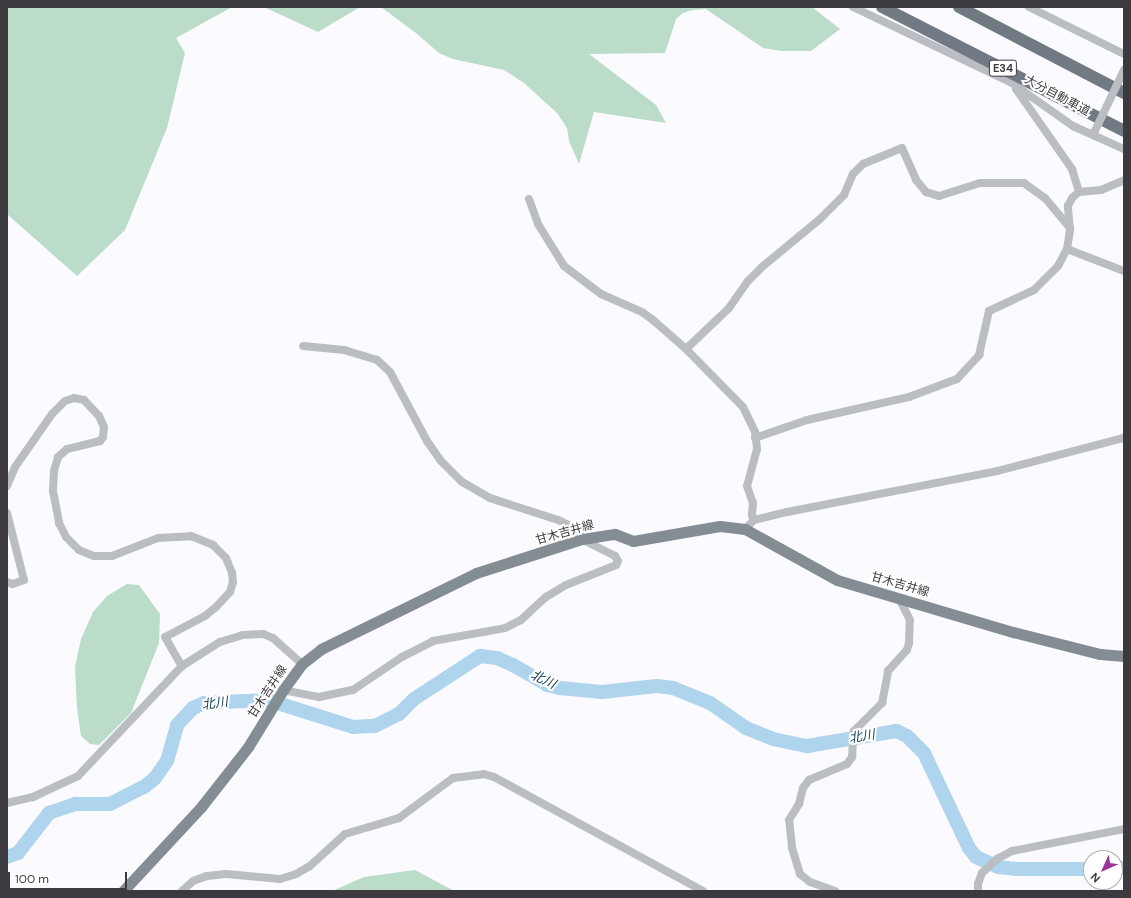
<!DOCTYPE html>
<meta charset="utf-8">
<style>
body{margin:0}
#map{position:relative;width:1131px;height:898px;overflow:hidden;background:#fbfaff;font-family:"DM Sans","Noto Sans JP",sans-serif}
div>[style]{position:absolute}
.green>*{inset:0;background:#badcc8}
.river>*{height:14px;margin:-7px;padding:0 7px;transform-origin:7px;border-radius:7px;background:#afd4ee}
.minor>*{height:8px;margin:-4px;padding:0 4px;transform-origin:4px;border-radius:4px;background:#babec3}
.major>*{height:11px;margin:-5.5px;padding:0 5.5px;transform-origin:5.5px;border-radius:5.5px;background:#848c94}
.highway>*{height:12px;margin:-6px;padding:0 6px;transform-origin:6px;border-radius:6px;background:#717a83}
.minor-bridge>*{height:8px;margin:-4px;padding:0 4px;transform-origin:4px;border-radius:4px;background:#babec3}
span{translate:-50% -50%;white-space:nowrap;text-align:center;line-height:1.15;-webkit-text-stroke:4px #fff;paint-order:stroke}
.shield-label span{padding:1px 3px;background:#fff;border:1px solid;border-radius:3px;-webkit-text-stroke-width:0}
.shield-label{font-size:11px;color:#3c3a3f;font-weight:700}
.street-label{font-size:12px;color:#3c3a3f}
.water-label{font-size:13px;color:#14405b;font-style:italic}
.frame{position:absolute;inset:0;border:8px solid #3c3a3f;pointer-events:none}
.north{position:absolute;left:1083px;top:850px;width:40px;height:40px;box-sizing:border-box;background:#fff;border:1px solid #b1b0b2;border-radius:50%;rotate:225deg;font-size:11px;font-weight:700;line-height:16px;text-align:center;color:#3c3a3f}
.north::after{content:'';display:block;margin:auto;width:14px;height:18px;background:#99359b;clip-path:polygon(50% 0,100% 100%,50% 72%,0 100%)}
.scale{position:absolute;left:8px;top:872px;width:119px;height:18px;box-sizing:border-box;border:2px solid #3c3a3f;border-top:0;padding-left:5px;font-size:12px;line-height:14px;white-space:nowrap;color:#3c3a3f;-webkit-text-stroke:3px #fff;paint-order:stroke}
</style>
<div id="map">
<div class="green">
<i style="clip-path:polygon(7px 7px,232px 7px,176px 38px,185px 53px,167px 128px,125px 230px,77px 276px,7px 214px)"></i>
<i style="clip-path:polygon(264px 7px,360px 7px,318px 32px)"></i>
<i style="clip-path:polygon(381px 7px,812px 7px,840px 29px,811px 51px,781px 51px,763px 48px,706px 9px,693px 10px,683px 13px,676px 19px,665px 53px,589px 54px,656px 105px,666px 123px,594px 112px,579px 164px,569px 141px,567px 128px,557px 113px,524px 83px,504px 70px,453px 59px,439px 53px,416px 33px)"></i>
<i style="clip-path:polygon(127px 584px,139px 585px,160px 614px,159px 643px,131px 713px,99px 745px,90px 744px,81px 736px,77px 708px,75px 667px,81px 639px,93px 612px,107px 596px)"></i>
<i style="clip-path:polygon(415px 870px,454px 891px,332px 891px,364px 877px)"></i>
</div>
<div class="river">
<i style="left:7px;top:857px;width:12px;rotate:-20deg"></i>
<i style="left:18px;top:853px;width:51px;rotate:-52.2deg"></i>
<i style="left:49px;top:813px;width:28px;rotate:-19deg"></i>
<i style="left:75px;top:804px;width:35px"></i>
<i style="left:110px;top:804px;width:38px;rotate:-27deg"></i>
<i style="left:144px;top:787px;width:14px;rotate:-39deg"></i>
<i style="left:155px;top:778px;width:21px;rotate:-55deg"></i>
<i style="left:167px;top:761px;width:37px;rotate:-74deg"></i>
<i style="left:177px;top:725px;width:23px;rotate:-47deg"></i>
<i style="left:193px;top:708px;width:12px;rotate:-24deg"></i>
<i style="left:204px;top:703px;width:64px;rotate:-2.7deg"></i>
<i style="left:268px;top:700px;width:89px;rotate:17.6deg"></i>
<i style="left:353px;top:727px;width:22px;rotate:-3deg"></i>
<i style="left:375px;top:726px;width:27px;rotate:-27deg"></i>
<i style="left:399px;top:714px;width:21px;rotate:-45deg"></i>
<i style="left:414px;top:699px;width:79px;rotate:-33.1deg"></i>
<i style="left:480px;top:656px;width:17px;rotate:7deg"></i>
<i style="left:497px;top:658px;width:17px;rotate:24deg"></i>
<i style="left:513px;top:665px;width:39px;rotate:30deg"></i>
<i style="left:547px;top:685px;width:13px;rotate:13deg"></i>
<i style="left:560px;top:688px;width:42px;rotate:5.4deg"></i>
<i style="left:602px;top:692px;width:55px;rotate:-6.2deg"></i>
<i style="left:657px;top:686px;width:16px;rotate:7deg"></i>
<i style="left:673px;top:688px;width:40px;rotate:22deg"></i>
<i style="left:710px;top:703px;width:44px;rotate:34.8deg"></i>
<i style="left:746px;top:728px;width:29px;rotate:22deg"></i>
<i style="left:773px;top:739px;width:35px;rotate:12deg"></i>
<i style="left:807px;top:746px;width:91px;rotate:-9.5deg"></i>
<i style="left:897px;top:731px;width:11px;rotate:27deg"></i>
<i style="left:907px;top:736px;width:24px;rotate:45deg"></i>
<i style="left:924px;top:753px;width:105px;rotate:64.7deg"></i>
<i style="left:969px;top:848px;width:11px;rotate:52deg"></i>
<i style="left:976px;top:857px;width:24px;rotate:24deg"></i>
<i style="left:998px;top:867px;width:18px;rotate:6deg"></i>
<i style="left:1016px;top:869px;width:75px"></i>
<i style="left:1115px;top:868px;width:9px"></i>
</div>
<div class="minor">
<i style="left:853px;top:7px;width:176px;rotate:25.5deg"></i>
<i style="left:1012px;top:83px;width:75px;rotate:35.2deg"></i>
<i style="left:1073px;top:126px;width:56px;rotate:24.3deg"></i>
<i style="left:1029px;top:7px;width:106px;rotate:26.3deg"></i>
<i style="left:1016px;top:89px;width:98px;rotate:55deg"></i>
<i style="left:1072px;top:169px;width:24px;rotate:73deg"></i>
<i style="left:529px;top:199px;width:27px;rotate:70deg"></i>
<i style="left:538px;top:224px;width:49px;rotate:58.2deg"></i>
<i style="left:564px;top:266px;width:46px;rotate:37.1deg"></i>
<i style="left:601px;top:294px;width:45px;rotate:23.7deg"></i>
<i style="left:642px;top:312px;width:14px;rotate:36deg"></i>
<i style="left:653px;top:320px;width:44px;rotate:41.3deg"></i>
<i style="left:686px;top:349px;width:81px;rotate:45.5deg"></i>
<i style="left:743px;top:407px;width:28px;rotate:64deg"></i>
<i style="left:755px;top:432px;width:17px;rotate:83deg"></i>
<i style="left:757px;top:449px;width:38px;rotate:105deg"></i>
<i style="left:747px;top:486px;width:18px;rotate:71deg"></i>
<i style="left:753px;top:503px;width:12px;rotate:95deg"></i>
<i style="left:752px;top:515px;width:5px;rotate:68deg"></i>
<i style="left:1067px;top:249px;width:61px;rotate:21.1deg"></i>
<i style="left:686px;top:349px;width:59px;rotate:-43.6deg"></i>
<i style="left:729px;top:308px;width:33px;rotate:-55deg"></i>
<i style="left:748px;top:281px;width:20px;rotate:-45deg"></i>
<i style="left:762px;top:267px;width:75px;rotate:-39.6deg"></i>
<i style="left:820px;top:219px;width:34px;rotate:-45deg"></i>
<i style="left:844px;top:195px;width:23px;rotate:-67deg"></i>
<i style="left:853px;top:174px;width:14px;rotate:-45deg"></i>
<i style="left:863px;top:164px;width:42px;rotate:-22.3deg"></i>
<i style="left:902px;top:148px;width:35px;rotate:66deg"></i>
<i style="left:916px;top:180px;width:16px;rotate:50deg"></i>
<i style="left:926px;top:192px;width:14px;rotate:17deg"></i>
<i style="left:939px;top:196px;width:43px;rotate:-17.6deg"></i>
<i style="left:980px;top:183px;width:44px"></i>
<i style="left:1024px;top:183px;width:26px;rotate:36deg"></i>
<i style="left:1045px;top:198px;width:39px;rotate:50deg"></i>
<i style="left:755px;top:438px;width:55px;rotate:-19.1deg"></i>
<i style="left:807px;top:420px;width:105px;rotate:-12.7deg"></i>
<i style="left:909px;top:397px;width:51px;rotate:-20.6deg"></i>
<i style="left:957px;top:379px;width:33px;rotate:-47deg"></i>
<i style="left:979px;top:355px;width:45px;rotate:-77.2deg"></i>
<i style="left:989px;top:311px;width:50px;rotate:-25deg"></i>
<i style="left:1034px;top:290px;width:34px;rotate:-45deg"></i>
<i style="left:1058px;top:266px;width:19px;rotate:-62deg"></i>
<i style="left:1067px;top:249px;width:18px;rotate:-81deg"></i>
<i style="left:1070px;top:231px;width:25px;rotate:-95deg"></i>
<i style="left:1068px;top:206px;width:9px;rotate:-63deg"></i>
<i style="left:1072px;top:198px;width:9px;rotate:-41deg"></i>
<i style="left:1079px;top:192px;width:22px;rotate:-5deg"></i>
<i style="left:1101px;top:190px;width:25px;rotate:-23deg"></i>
<i style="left:7px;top:486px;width:21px;rotate:-67deg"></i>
<i style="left:15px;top:467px;width:65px;rotate:-55.1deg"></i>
<i style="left:52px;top:414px;width:18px;rotate:-45deg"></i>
<i style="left:65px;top:401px;width:9px;rotate:-18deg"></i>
<i style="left:74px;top:398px;width:10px;rotate:11deg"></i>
<i style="left:84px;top:400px;width:22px;rotate:47deg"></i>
<i style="left:99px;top:416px;width:12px;rotate:66deg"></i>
<i style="left:104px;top:427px;width:10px;rotate:96deg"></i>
<i style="left:103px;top:437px;width:5px;rotate:127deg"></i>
<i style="left:100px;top:441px;width:34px;rotate:166deg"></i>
<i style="left:67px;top:449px;width:12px;rotate:138deg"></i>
<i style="left:58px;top:457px;width:15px;rotate:106deg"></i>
<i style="left:54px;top:471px;width:20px;rotate:93deg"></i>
<i style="left:53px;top:491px;width:33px;rotate:79deg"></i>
<i style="left:59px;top:523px;width:16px;rotate:63deg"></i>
<i style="left:66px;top:537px;width:18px;rotate:45deg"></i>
<i style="left:79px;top:550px;width:16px;rotate:22deg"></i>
<i style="left:94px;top:556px;width:18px"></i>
<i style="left:112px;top:556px;width:49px;rotate:-21.4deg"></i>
<i style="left:158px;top:538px;width:33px;rotate:-3deg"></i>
<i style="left:191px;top:536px;width:24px;rotate:22deg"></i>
<i style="left:213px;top:545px;width:18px;rotate:45deg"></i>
<i style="left:226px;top:558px;width:16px;rotate:68deg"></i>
<i style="left:232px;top:573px;width:9px;rotate:84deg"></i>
<i style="left:233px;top:582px;width:10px;rotate:107deg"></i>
<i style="left:230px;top:592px;width:21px;rotate:133deg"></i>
<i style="left:216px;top:607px;width:14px;rotate:141deg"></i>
<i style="left:205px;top:616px;width:45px;rotate:152.3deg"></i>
<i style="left:165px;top:637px;width:34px;rotate:60deg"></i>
<i style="left:7px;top:513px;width:69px;rotate:75.8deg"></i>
<i style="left:24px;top:580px;width:12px;rotate:160deg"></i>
<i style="left:13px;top:584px;width:6px;rotate:-162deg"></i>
<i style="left:745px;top:529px;width:13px;rotate:-45deg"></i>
<i style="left:754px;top:520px;width:34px;rotate:-14deg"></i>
<i style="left:787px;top:512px;width:214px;rotate:-11deg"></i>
<i style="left:997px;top:471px;width:131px;rotate:-14.6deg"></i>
<i style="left:283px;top:690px;width:37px;rotate:11deg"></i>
<i style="left:319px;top:697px;width:35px;rotate:-12deg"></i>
<i style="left:353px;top:690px;width:59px;rotate:-34deg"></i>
<i style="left:402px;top:657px;width:35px;rotate:-27deg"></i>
<i style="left:433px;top:641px;width:73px;rotate:-10.2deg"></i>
<i style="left:505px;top:628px;width:18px;rotate:-27deg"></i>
<i style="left:521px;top:620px;width:34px;rotate:-43deg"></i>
<i style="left:546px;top:597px;width:23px;rotate:-31deg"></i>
<i style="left:566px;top:585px;width:54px;rotate:-21.8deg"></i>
<i style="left:616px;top:565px;width:4px;rotate:-63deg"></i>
<i style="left:618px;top:561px;width:6px;rotate:-121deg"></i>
<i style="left:615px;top:556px;width:37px;rotate:-153deg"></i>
<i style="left:582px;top:539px;width:8px;rotate:-97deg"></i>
<i style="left:581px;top:531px;width:25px;rotate:-154deg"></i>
<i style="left:558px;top:520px;width:71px;rotate:-162.1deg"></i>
<i style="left:490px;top:498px;width:32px;rotate:-150deg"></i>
<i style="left:462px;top:482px;width:30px;rotate:-135deg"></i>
<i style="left:441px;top:461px;width:24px;rotate:-125deg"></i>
<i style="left:427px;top:441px;width:78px;rotate:-118.2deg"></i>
<i style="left:390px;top:372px;width:18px;rotate:-137deg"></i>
<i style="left:377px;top:360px;width:34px;rotate:-163deg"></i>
<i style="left:344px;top:350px;width:41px;rotate:-174.4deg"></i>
<i style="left:7px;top:803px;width:27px;rotate:-13deg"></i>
<i style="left:33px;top:797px;width:50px;rotate:-25deg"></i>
<i style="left:78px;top:776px;width:151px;rotate:-46.6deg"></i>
<i style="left:182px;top:666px;width:45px;rotate:-32.3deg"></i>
<i style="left:220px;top:642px;width:24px;rotate:-17deg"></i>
<i style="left:243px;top:635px;width:20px;rotate:-3deg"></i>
<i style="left:263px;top:634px;width:11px;rotate:22deg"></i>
<i style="left:273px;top:638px;width:39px;rotate:42deg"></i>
<i style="left:182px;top:891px;width:15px;rotate:-42deg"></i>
<i style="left:193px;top:881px;width:15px;rotate:-20deg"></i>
<i style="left:207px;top:876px;width:19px;rotate:-6deg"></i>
<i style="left:226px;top:874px;width:54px;rotate:5.3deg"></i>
<i style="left:280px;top:879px;width:17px;rotate:-17deg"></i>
<i style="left:296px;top:874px;width:16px;rotate:-30deg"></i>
<i style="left:310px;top:866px;width:47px;rotate:-42.4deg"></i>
<i style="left:345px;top:834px;width:56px;rotate:-16.5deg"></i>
<i style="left:399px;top:818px;width:67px;rotate:-36.5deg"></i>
<i style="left:453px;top:778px;width:31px;rotate:-7deg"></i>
<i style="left:484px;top:774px;width:10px;rotate:17deg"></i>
<i style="left:494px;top:777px;width:238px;rotate:28.6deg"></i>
<i style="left:835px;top:891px;width:27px;rotate:-160deg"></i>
<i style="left:810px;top:882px;width:13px;rotate:-141deg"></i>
<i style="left:800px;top:874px;width:28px;rotate:-107deg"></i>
<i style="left:792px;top:847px;width:27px;rotate:-96deg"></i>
<i style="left:789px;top:820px;width:19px;rotate:-58deg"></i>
<i style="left:799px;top:804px;width:16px;rotate:-76deg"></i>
<i style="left:803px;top:788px;width:10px;rotate:-53deg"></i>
<i style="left:809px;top:780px;width:41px;rotate:-22.8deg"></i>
<i style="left:847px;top:764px;width:9px;rotate:-54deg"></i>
<i style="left:852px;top:757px;width:26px;rotate:-86deg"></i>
<i style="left:854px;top:731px;width:40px;rotate:-45deg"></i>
<i style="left:882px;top:703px;width:33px;rotate:-79deg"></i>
<i style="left:888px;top:671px;width:28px;rotate:-48deg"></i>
<i style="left:907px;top:650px;width:7px;rotate:-74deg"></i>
<i style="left:909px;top:643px;width:23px;rotate:-88deg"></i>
<i style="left:910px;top:620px;width:22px;rotate:-117deg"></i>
<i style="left:978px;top:891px;width:7px;rotate:-90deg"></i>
<i style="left:978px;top:884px;width:12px;rotate:-70deg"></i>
<i style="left:982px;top:873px;width:21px;rotate:-43deg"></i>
<i style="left:997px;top:859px;width:17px;rotate:-28deg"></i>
<i style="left:1012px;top:851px;width:114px;rotate:-11.1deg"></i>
</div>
<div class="major">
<i style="left:123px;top:891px;width:115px;rotate:-47.1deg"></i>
<i style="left:201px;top:807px;width:76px;rotate:-51.9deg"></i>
<i style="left:248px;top:747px;width:67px;rotate:-58.4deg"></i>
<i style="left:283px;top:690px;width:32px;rotate:-54deg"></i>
<i style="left:302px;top:664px;width:24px;rotate:-38deg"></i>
<i style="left:321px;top:649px;width:173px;rotate:-26.1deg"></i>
<i style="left:476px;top:573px;width:111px;rotate:-17.8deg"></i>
<i style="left:582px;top:539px;width:33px;rotate:-9deg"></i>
<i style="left:615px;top:534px;width:19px;rotate:21deg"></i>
<i style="left:633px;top:541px;width:88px;rotate:-9.8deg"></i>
<i style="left:720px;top:526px;width:25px;rotate:7deg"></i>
<i style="left:745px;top:529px;width:105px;rotate:29deg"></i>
<i style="left:837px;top:580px;width:184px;rotate:16.5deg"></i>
<i style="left:1013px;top:632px;width:90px;rotate:14.2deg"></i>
<i style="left:1100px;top:654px;width:24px;rotate:5deg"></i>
</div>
<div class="highway">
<i style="left:882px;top:7px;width:272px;rotate:27.1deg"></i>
<i style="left:959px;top:7px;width:186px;rotate:27.5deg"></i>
</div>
<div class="minor-bridge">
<i style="left:1093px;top:135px;width:72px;rotate:-64.5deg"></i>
</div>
<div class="shield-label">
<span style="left:1003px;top:68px">E34</span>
</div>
<div class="street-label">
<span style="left:1057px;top:96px;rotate:28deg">大分自動車道</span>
<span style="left:565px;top:533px;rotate:-16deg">甘木吉井線</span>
<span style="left:900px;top:585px;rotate:16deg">甘木吉井線</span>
<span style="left:268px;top:692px;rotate:-57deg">甘木吉井線</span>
</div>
<div class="water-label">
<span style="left:543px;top:680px;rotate:25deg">北川</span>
<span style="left:215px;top:704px;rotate:-8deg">北川</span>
<span style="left:862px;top:737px;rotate:-9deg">北川</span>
</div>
<div class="frame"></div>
<div class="north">N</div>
<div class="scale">100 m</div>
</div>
